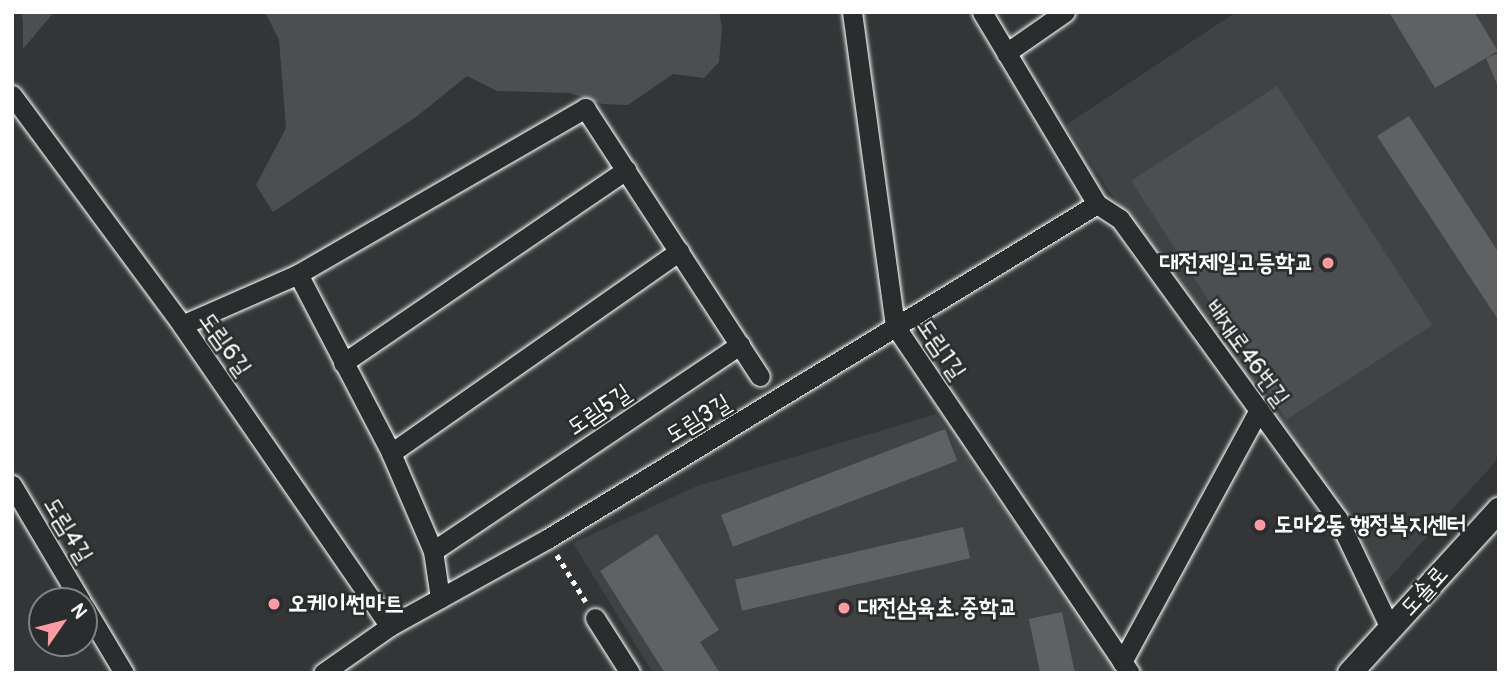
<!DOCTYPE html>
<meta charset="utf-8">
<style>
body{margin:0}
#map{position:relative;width:1511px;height:685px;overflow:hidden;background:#333536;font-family:Pangolin,"Poor Story",sans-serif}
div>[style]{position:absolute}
.built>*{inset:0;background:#404243}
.green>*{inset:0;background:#4c4f50;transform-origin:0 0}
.building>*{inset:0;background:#5f6162;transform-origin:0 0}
.path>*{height:4.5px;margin-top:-2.25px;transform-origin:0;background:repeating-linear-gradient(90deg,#fff 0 5px,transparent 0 10px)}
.roads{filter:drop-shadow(0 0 2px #fff) drop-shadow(0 0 2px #fff)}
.minor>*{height:19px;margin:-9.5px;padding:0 9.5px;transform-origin:9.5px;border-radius:9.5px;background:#2a2d2e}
.tertiary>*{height:24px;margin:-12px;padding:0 12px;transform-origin:12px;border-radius:12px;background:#2a2d2e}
.dots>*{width:19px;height:19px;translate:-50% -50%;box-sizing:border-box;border:4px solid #2a2d2e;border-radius:50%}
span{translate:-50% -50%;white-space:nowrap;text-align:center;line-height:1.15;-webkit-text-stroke:5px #2a2d2e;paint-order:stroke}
.poi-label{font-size:24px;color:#fff;font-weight:700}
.right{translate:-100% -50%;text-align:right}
.left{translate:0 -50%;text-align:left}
.street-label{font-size:24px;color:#fff}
.frame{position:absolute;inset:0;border:14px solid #fff;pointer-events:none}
.north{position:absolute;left:28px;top:587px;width:70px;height:70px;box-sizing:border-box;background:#2a2d2e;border:2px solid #7f8182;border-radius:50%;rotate:55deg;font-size:19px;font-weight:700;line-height:28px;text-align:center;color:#fff}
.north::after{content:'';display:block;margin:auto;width:24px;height:32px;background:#ff9aa2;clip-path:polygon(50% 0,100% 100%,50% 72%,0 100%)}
</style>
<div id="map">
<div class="built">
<i style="clip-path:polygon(1236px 12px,1499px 12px,1499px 458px,1383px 585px,1352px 521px,1247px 401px,1066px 125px)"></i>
<i style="clip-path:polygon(936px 414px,1123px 673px,653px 673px,573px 543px,697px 486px)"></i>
</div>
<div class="green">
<i style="clip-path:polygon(21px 12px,54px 12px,23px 49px,23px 22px)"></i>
<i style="clip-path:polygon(265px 12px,719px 12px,722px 28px,719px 62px,704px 78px,673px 74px,628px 105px,603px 104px,570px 93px,497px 91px,467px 76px,416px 117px,273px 212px,256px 185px,286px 128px,279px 40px)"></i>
<i style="left:1277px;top:86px;width:285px;height:174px;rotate:57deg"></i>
</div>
<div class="building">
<i style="clip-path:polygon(1389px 12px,1474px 12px,1498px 51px,1435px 88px)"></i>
<i style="clip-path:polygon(1499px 53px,1499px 89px,1486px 58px)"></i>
<i style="clip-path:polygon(1409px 116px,1499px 253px,1499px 321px,1377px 136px)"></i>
<i style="left:945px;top:429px;width:34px;height:240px;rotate:69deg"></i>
<i style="left:963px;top:527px;width:32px;height:234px;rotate:77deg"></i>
<i style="clip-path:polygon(657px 534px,719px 630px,700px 642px,720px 673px,665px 673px,600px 571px)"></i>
<i style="left:1062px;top:612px;width:62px;height:34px;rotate:78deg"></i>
</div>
<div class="path">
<i style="left:557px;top:555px;width:55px;rotate:58.3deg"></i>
</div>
<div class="roads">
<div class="minor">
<i style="left:852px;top:12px;width:317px;rotate:82.2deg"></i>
<i style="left:895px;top:326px;width:419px;rotate:55.9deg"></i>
<i style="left:982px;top:12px;width:224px;rotate:59.1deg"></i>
<i style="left:1097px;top:204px;width:27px;rotate:33deg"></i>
<i style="left:1120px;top:219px;width:371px;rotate:54deg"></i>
<i style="left:1338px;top:519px;width:121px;rotate:64.5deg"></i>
<i style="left:1006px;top:53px;width:72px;rotate:-34.8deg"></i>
<i style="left:12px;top:95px;width:286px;rotate:53.5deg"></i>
<i style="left:182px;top:325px;width:366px;rotate:55.4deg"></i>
<i style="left:298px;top:274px;width:202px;rotate:62.5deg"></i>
<i style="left:391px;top:453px;width:107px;rotate:66.8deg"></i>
<i style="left:433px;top:551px;width:48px;rotate:81.5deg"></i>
<i style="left:182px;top:325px;width:127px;rotate:-23.7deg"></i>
<i style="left:298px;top:274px;width:332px;rotate:-30deg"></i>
<i style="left:585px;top:108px;width:320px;rotate:56.9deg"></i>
<i style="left:343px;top:363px;width:343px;rotate:-34.3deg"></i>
<i style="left:391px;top:453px;width:352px;rotate:-35deg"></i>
<i style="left:12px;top:485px;width:135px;rotate:59.3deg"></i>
<i style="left:433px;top:551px;width:370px;rotate:-33.9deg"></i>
<i style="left:84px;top:606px;width:78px;rotate:59.2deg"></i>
<i style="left:595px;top:618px;width:65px;rotate:57.5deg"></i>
<i style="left:1122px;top:662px;width:287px;rotate:-61.5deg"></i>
<i style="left:323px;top:673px;width:82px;rotate:-35deg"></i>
<i style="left:390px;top:626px;width:179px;rotate:-29deg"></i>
<i style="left:547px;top:539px;width:644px;rotate:-31.35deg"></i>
</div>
<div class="tertiary">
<i style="left:1350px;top:673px;width:221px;rotate:-47.6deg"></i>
</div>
</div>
<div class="dots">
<i style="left:1328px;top:263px;background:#ff9aa2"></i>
<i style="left:1260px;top:525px;background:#ff9aa2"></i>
<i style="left:274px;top:604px;background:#ff9aa2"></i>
<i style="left:844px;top:608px;background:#ff9aa2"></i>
</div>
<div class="poi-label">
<span class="right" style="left:1314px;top:263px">대전제일고등학교</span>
<span class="left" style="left:1274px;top:525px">도마2동 행정복지센터</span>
<span class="left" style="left:288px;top:604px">오케이썬마트</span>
<span class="left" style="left:858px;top:608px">대전삼육초.중학교</span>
</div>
<div class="street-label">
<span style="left:225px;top:344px;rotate:55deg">도림6길</span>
<span style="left:941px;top:349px;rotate:56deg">도림1길</span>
<span style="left:1247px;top:353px;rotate:54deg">배재로46번길</span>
<span style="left:599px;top:410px;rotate:-34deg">도림5길</span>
<span style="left:698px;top:419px;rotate:-31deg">도림3길</span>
<span style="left:68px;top:530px;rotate:59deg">도림4길</span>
<span style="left:1424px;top:591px;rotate:-48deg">도솔로</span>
</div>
<div class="frame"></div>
<div class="north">N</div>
</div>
